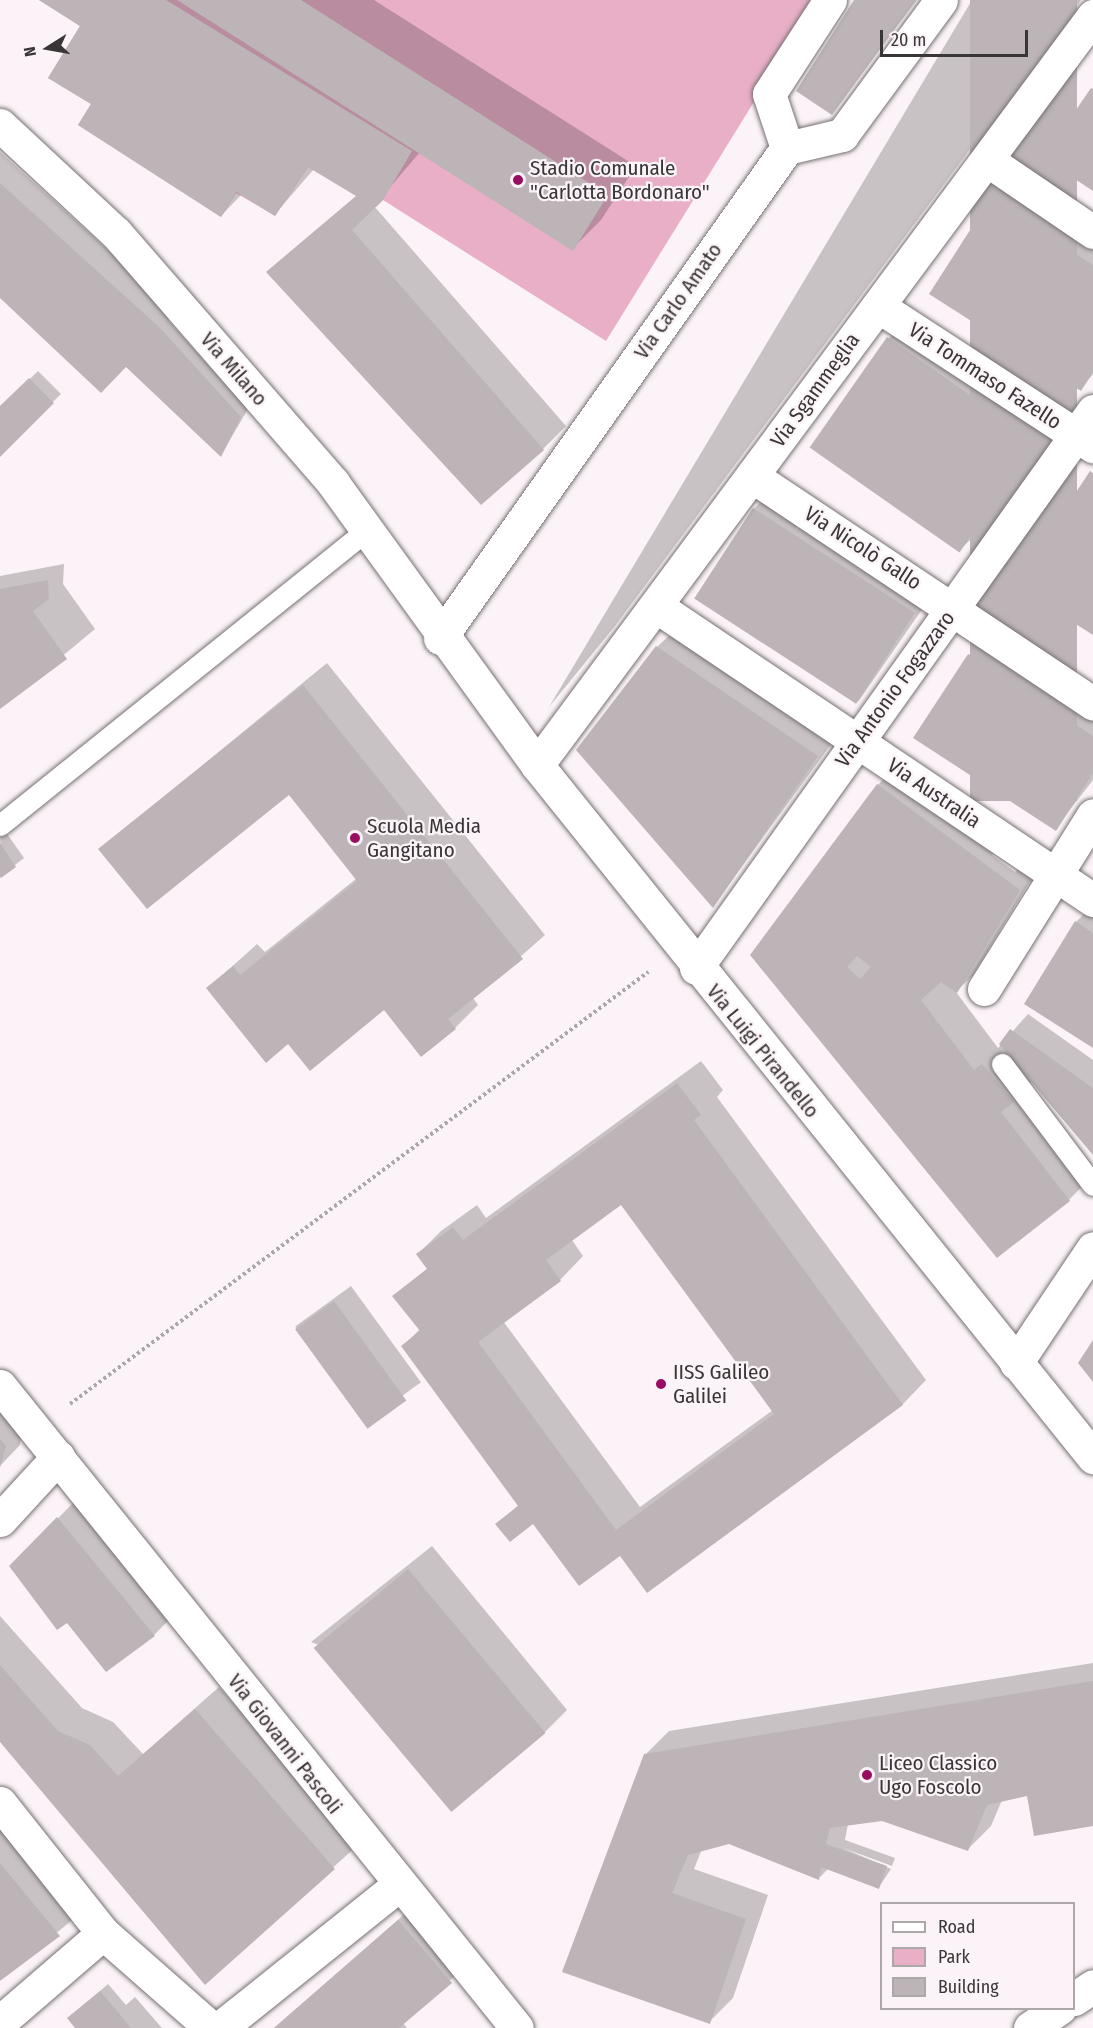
<!DOCTYPE html>
<meta charset="utf-8">
<style>
body{margin:0}
#map{position:relative;width:1093px;height:2028px;overflow:hidden;background:#fbf3f7;font-family:"Fira Sans Condensed",sans-serif}
div>[style]{position:absolute}
.green>*{inset:0;background:#e8afc7}
.shadow>*{inset:0;background:#0003;transform-origin:0 0}
.building>*{inset:0;background:#bcb4b7;transform-origin:0 0}
.path>*{height:4px;margin-top:-2px;transform-origin:0;background:repeating-linear-gradient(90deg,#aca6a8 0 3px,transparent 0 6px)}
.roads{filter:drop-shadow(0 0 2px #777072) drop-shadow(0 0 2px #777072)}
.lane>*{height:21px;margin:-10.5px;padding:0 10.5px;transform-origin:10.5px;border-radius:10.5px;background:#fff}
.street>*{height:33px;margin:-16.5px;padding:0 16.5px;transform-origin:16.5px;border-radius:16.5px;background:#fff}
.dots>*{width:16px;height:16px;translate:-50% -50%;box-sizing:border-box;border:3px solid #fbf3f7;border-radius:50%}
span{translate:-50% -50%;white-space:nowrap;text-align:center;line-height:1.15;-webkit-text-stroke:4.5px #fbf3f7;paint-order:stroke}
.poi-label{font-size:21px;color:#393637}
.left{translate:0 -50%;text-align:left}
.street-label{font-size:21px;color:#393637}
.legend{position:absolute;left:880px;top:1902px;width:195px;height:108px;box-sizing:border-box;background:#fbf3f7;border:2px solid #ada7aa;margin:0;padding:8px 10px;list-style:none;font-size:18px;color:#393637}
.legend li{display:flex;align-items:center;gap:12px;height:30px}
.legend b{width:30px;border:2px solid #ada7aa}
.north{position:absolute;left:18px;top:18px;width:60px;height:60px;-webkit-text-stroke:4px #fbf3f7;paint-order:stroke;rotate:259deg;font-size:16px;font-weight:700;line-height:24px;text-align:center;color:#393637}
.north::after{content:'';display:block;margin:auto;width:21px;height:27px;background:#393637;clip-path:polygon(50% 0,100% 100%,50% 72%,0 100%)}
.scale{position:absolute;left:880px;top:30px;width:148px;height:27px;box-sizing:border-box;border:3px solid #393637;border-top:0;padding-left:8px;font-size:18px;line-height:21px;white-space:nowrap;color:#393637;-webkit-text-stroke:4px #fbf3f7;paint-order:stroke}
</style>
<div id="map">
<div class="green">
<i style="clip-path:polygon(39px 0,817px 0,606px 341px,383px 200px,376px 207px,308px 167px,275px 216px,236px 193px,221px 217px,78px 125px,91px 104px,48px 78px,80px 26px)"></i>
</div>
<div class="shadow">
<i style="clip-path:polygon(41px 0,374px 0,636px 166px,601px 220px,572px 249px,420px 152px,374px 206px,566px 426px,543px 449px,268px 272px,358px 195px,314px 169px,275px 214px,242px 194px,221px 216px,94px 103px,82px 25px)"></i>
<i style="clip-path:polygon(855px 0,917px 0,831px 113px)"></i>
<i style="clip-path:polygon(972px 0,1081px 0,615px 626px,549px 707px)"></i>
<i style="clip-path:polygon(0 152px,175px 311px,168px 320px,248px 409px,221px 455px,126px 365px,0 296px)"></i>
<i style="clip-path:polygon(1007px 183px,1093px 238px,1093px 374px,1081px 389px,991px 200px)"></i>
<i style="clip-path:polygon(905px 322px,1045px 432px,983px 527px,960px 550px,889px 338px)"></i>
<i style="clip-path:polygon(38px 371px,61px 394px,0 454px,0 408px)"></i>
<i style="clip-path:polygon(762px 500px,798px 524px,796px 530px,809px 517px,861px 564px,859px 570px,872px 557px,932px 595px,858px 702px,754px 509px)"></i>
<i style="clip-path:polygon(64px 564px,63px 584px,95px 629px,0 708px,0 576px)"></i>
<i style="clip-path:polygon(681px 624px,840px 732px,713px 906px,657px 647px)"></i>
<i style="clip-path:polygon(977px 647px,1086px 719px,1093px 712px,1093px 780px,1055px 829px,969px 655px)"></i>
<i style="clip-path:polygon(327px 663px,545px 935px,473px 998px,478px 1005px,455px 1028px,385px 1008px,289px 1042px,208px 988px,257px 944px,265px 952px,357px 878px,290px 793px,100px 849px)"></i>
<i style="clip-path:polygon(901px 761px,998px 845px,992px 855px,1015px 872px,1023px 863px,1035px 873px,973px 975px,956px 992px,998px 1048px,1028px 1014px,1093px 1060px,1093px 1153px,1032px 1081px,1025px 1089px,1092px 1176px,1069px 1200px,767px 974px,878px 785px)"></i>
<i style="clip-path:polygon(3px 828px,24px 858px,1px 876px,0 830px)"></i>
<i style="clip-path:polygon(1092px 906px,1093px 906px,1093px 1046px,1076px 922px)"></i>
<i style="clip-path:polygon(evenodd,701px 1061px,723px 1090px,717px 1097px,926px 1380px,903px 1404px,647px 1591px,620px 1554px,533px 1522px,497px 1524px,520px 1504px,403px 1346px,420px 1329px,394px 1296px,428px 1268px,418px 1254px,441px 1231px,477px 1205px,486px 1218px,701px 1061px,622px 1203px,773px 1410px,640px 1507px,503px 1321px,560px 1280px,583px 1256px,572px 1240px,622px 1203px)"></i>
<i style="left:351px;top:1286px;width:119px;height:69px;rotate:54deg"></i>
<i style="clip-path:polygon(0 1405px,22px 1429px,20px 1445px,0 1466px)"></i>
<i style="clip-path:polygon(74px 1502px,170px 1619px,154px 1635px,67px 1621px,11px 1566px)"></i>
<i style="clip-path:polygon(432px 1546px,567px 1710px,544px 1733px,311px 1642px)"></i>
<i style="clip-path:polygon(0 1616px,82px 1708px,113px 1722px,143px 1754px,219px 1687px,358px 1845px,205px 1983px,0 1740px)"></i>
<i style="clip-path:polygon(1093px 1663px,1093px 1824px,1028px 1794px,1002px 1800px,991px 1826px,967px 1850px,882px 1820px,848px 1824px,845px 1840px,895px 1858px,892px 1866px,843px 1848px,891px 1869px,879px 1887px,829px 1868px,818px 1879px,729px 1843px,702px 1849px,694px 1869px,768px 1895px,733px 1998px,709px 2022px,564px 1972px,645px 1755px,669px 1731px)"></i>
<i style="clip-path:polygon(0 1811px,82px 1912px,0 1979px)"></i>
<i style="clip-path:polygon(415px 1905px,467px 1965px,403px 2023px,407px 2028px,274px 2028px)"></i>
<i style="clip-path:polygon(108px 1984px,126px 2005px,135px 1997px,162px 2028px,77px 2028px,69px 2018px)"></i>
</div>
<div class="building">
<i style="clip-path:polygon(39px 0,166px 0,412px 151px,383px 200px,352px 230px,544px 450px,481px 505px,266px 272px,356px 196px,308px 167px,275px 216px,236px 192px,221px 217px,78px 125px,91px 104px,48px 78px,80px 26px)"></i>
<i style="clip-path:polygon(177px 0,301px 0,608px 195px,573px 251px)"></i>
<i style="clip-path:polygon(854px 0,916px 0,832px 115px,796px 91px)"></i>
<i style="left:970px;top:0;width:107px;height:801px"></i>
<i style="clip-path:polygon(1091px 88px,1093px 89px,1093px 191px,1043px 158px)"></i>
<i style="clip-path:polygon(0 183px,160px 328px,241px 417px,221px 457px,126px 367px,101px 393px,0 298px)"></i>
<i style="clip-path:polygon(990px 199px,1093px 265px,1093px 372px,1081px 391px,929px 294px)"></i>
<i style="left:887px;top:337px;width:183px;height:135px;rotate:35deg"></i>
<i style="clip-path:polygon(29px 378px,54px 403px,0 457px,0 406px)"></i>
<i style="clip-path:polygon(1090px 471px,1093px 473px,1093px 635px,1015px 585px)"></i>
<i style="left:753px;top:508px;width:193px;height:108px;rotate:33deg"></i>
<i style="clip-path:polygon(48px 580px,49px 599px,33px 611px,67px 659px,0 709px,0 589px)"></i>
<i style="clip-path:polygon(656px 646px,818px 756px,713px 908px,576px 750px)"></i>
<i style="clip-path:polygon(968px 654px,1093px 736px,1093px 773px,1056px 831px,913px 738px)"></i>
<i style="clip-path:polygon(303px 685px,523px 959px,448px 1019px,456px 1029px,421px 1057px,384px 1010px,310px 1071px,288px 1044px,266px 1063px,206px 988px,233px 966px,240px 975px,357px 881px,289px 795px,147px 909px,98px 849px)"></i>
<i style="clip-path:polygon(evenodd,877px 784px,1020px 890px,957px 993px,941px 982px,921px 1000px,974px 1070px,982px 1064px,1014px 1102px,1001px 1112px,1070px 1201px,997px 1258px,750px 955px,877px 784px,857px 956px,871px 967px,860px 979px,847px 967px,857px 956px)"></i>
<i style="clip-path:polygon(0 843px,16px 867px,1px 878px,0 877px)"></i>
<i style="clip-path:polygon(1075px 921px,1093px 933px,1093px 1048px,1024px 1004px)"></i>
<i style="clip-path:polygon(1010px 1029px,1093px 1088px,1093px 1155px,999px 1044px)"></i>
<i style="clip-path:polygon(evenodd,677px 1083px,701px 1115px,694px 1120px,903px 1405px,647px 1593px,620px 1556px,579px 1586px,533px 1524px,510px 1542px,495px 1524px,518px 1506px,401px 1346px,420px 1331px,392px 1296px,427px 1269px,416px 1254px,453px 1227px,463px 1240px,677px 1083px,621px 1205px,774px 1414px,616px 1530px,478px 1342px,561px 1281px,546px 1260px,621px 1205px)"></i>
<i style="left:334px;top:1301px;width:123px;height:48px;rotate:54deg"></i>
<i style="clip-path:polygon(1093px 1340px,1093px 1382px,1078px 1363px)"></i>
<i style="clip-path:polygon(0 1439px,6px 1446px,0 1467px)"></i>
<i style="clip-path:polygon(57px 1517px,155px 1636px,106px 1672px,67px 1623px,57px 1630px,9px 1566px)"></i>
<i style="left:408px;top:1569px;width:214px;height:123px;rotate:50deg"></i>
<i style="clip-path:polygon(0 1665px,58px 1731px,90px 1745px,118px 1776px,195px 1709px,335px 1869px,205px 1985px,0 1742px)"></i>
<i style="clip-path:polygon(1093px 1681px,1093px 1826px,1034px 1836px,1027px 1796px,987px 1805px,968px 1851px,882px 1821px,830px 1828px,826px 1844px,887px 1866px,879px 1889px,821px 1867px,819px 1880px,729px 1844px,688px 1855px,672px 1893px,746px 1919px,710px 2024px,562px 1972px,644px 1754px)"></i>
<i style="clip-path:polygon(0 1863px,60px 1936px,0 1981px)"></i>
<i style="clip-path:polygon(398px 1920px,452px 1983px,399px 2028px,274px 2028px)"></i>
<i style="clip-path:polygon(100px 1991px,118px 2012px,131px 2028px,75px 2028px,67px 2018px)"></i>
</div>
<div class="path">
<i style="left:70px;top:1404px;width:722px;rotate:-36.77deg"></i>
</div>
<div class="roads">
<div class="lane">
<i style="left:0;top:825px;width:467px;rotate:-38.8deg"></i>
<i style="left:1002px;top:1064px;width:151px;rotate:53.1deg"></i>
</div>
<div class="street">
<i style="left:0;top:125px;width:158px;rotate:43deg"></i>
<i style="left:116px;top:233px;width:331px;rotate:49deg"></i>
<i style="left:333px;top:483px;width:348px;rotate:54.1deg"></i>
<i style="left:537px;top:765px;width:888px;rotate:51.22deg"></i>
<i style="left:787px;top:148px;width:57px;rotate:-108.4deg"></i>
<i style="left:769px;top:94px;width:112px;rotate:-57deg"></i>
<i style="left:987px;top:160px;width:128px;rotate:34.2deg"></i>
<i style="left:878px;top:306px;width:257px;rotate:33.1deg"></i>
<i style="left:752px;top:476px;width:410px;rotate:33.7deg"></i>
<i style="left:656px;top:606px;width:527px;rotate:33.93deg"></i>
<i style="left:440px;top:638px;width:600px;rotate:-54.7deg"></i>
<i style="left:787px;top:148px;width:57px;rotate:-13.3deg"></i>
<i style="left:842px;top:135px;width:167px;rotate:-53.7deg"></i>
<i style="left:537px;top:765px;width:933px;rotate:-53.41deg"></i>
<i style="left:696px;top:968px;width:684px;rotate:-54.52deg"></i>
<i style="left:984px;top:989px;width:205px;rotate:-57.9deg"></i>
<i style="left:1016px;top:1363px;width:138px;rotate:-56.2deg"></i>
<i style="left:0;top:1386px;width:824px;rotate:51.16deg"></i>
<i style="left:0;top:1520px;width:86px;rotate:-47.4deg"></i>
<i style="left:0;top:1803px;width:166px;rotate:51.6deg"></i>
<i style="left:103px;top:1933px;width:144px;rotate:41.3deg"></i>
<i style="left:1074px;top:1999px;width:23px;rotate:-34deg"></i>
<i style="left:0;top:2022px;width:136px;rotate:-40.8deg"></i>
<i style="left:220px;top:2028px;width:227px;rotate:-38.7deg"></i>
<i style="left:1030px;top:2028px;width:36px;rotate:-34deg"></i>
</div>
</div>
<div class="dots">
<i style="left:518px;top:180px;background:#980d61"></i>
<i style="left:355px;top:838px;background:#980d61"></i>
<i style="left:661px;top:1384px;background:#980d61"></i>
<i style="left:867px;top:1775px;background:#980d61"></i>
</div>
<div class="poi-label">
<span class="left" style="left:530px;top:180px">Stadio Comunale<br>"Carlotta Bordonaro"</span>
<span class="left" style="left:367px;top:838px">Scuola Media<br>Gangitano</span>
<span class="left" style="left:673px;top:1384px">IISS Galileo<br>Galilei</span>
<span class="left" style="left:879px;top:1775px">Liceo Classico<br>Ugo Foscolo</span>
</div>
<div class="street-label">
<span style="left:678px;top:301px;rotate:-55deg">Via Carlo Amato</span>
<span style="left:234px;top:369px;rotate:49deg">Via Milano</span>
<span style="left:985px;top:376px;rotate:33deg">Via Tommaso Fazello</span>
<span style="left:815px;top:390px;rotate:-54deg">Via Sgammeglia</span>
<span style="left:863px;top:548px;rotate:33deg">Via Nicolò Gallo</span>
<span style="left:895px;top:689px;rotate:-54deg">Via Antonio Fogazzaro</span>
<span style="left:934px;top:793px;rotate:34deg">Via Australia</span>
<span style="left:763px;top:1051px;rotate:51deg">Via Luigi Pirandello</span>
<span style="left:285px;top:1744px;rotate:52deg">Via Giovanni Pascoli</span>
</div>
<ul class="legend">
<li><b style="height:8px;background:#fff"></b>Road</li>
<li><b style="height:16px;background:#e8afc7"></b>Park</li>
<li><b style="height:16px;background:#bcb4b7"></b>Building</li>
</ul>
<div class="north">N</div>
<div class="scale">20 m</div>
</div>
